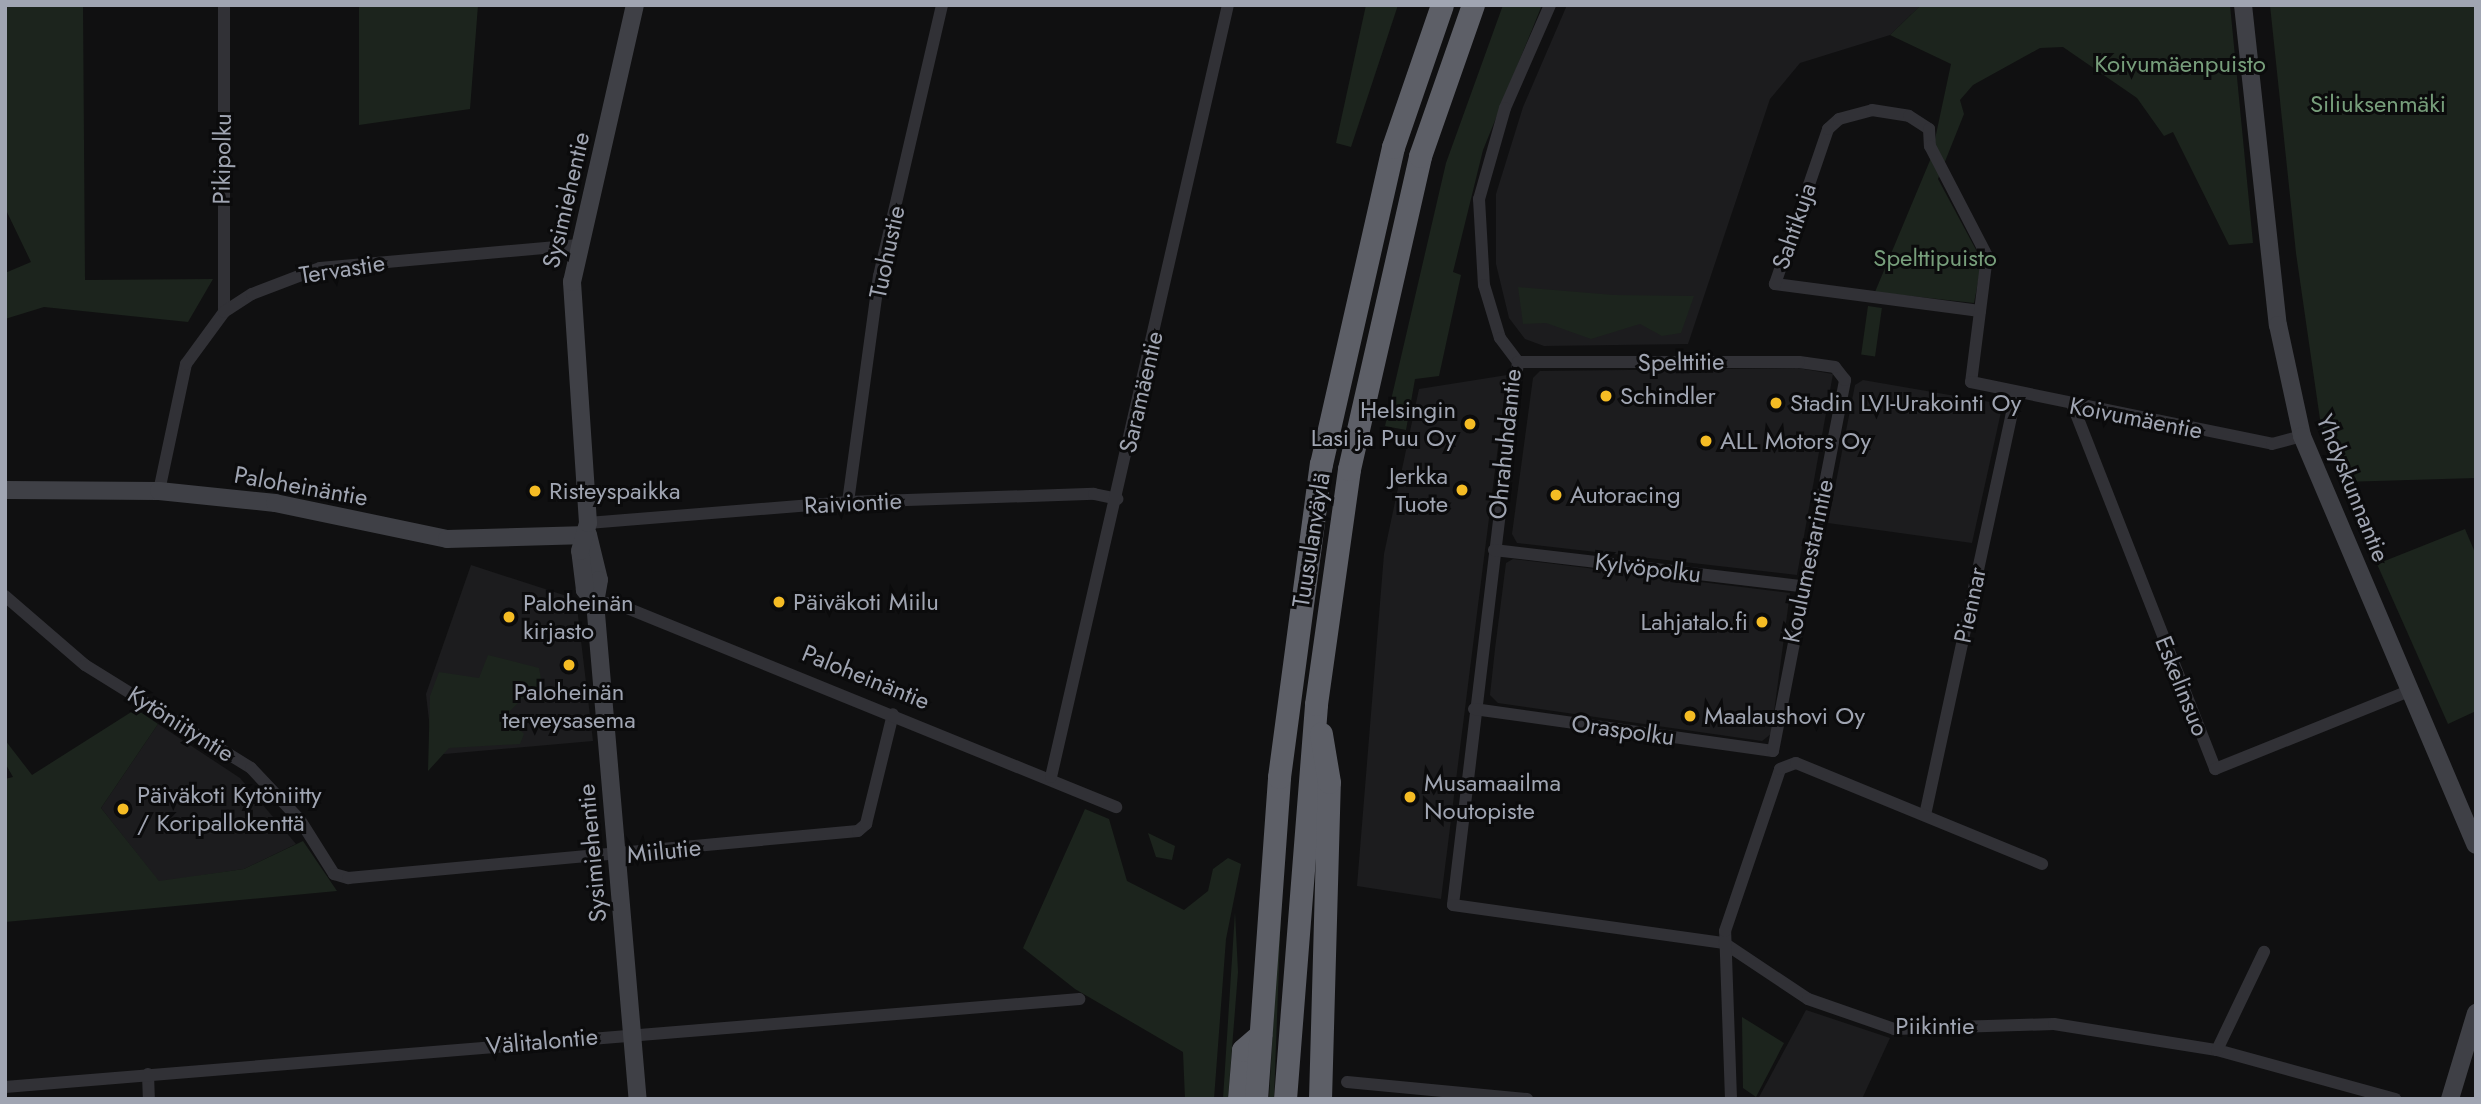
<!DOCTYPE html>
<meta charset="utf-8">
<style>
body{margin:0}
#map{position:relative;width:2481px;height:1104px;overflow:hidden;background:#101011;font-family:Jost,sans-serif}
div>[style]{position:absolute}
.built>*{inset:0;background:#1c1c1e}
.green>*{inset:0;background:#1c241d;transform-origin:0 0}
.street>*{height:12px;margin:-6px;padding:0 6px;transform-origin:6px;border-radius:6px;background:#313136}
.secondary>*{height:18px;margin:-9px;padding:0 9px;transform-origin:9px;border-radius:9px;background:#3f4046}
.highway>*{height:23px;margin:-11.5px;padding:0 11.5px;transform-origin:11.5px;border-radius:11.5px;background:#5d5f67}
.dots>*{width:19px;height:19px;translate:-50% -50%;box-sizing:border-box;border:4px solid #0b0b0c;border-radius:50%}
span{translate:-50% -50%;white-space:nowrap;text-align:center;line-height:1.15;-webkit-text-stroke:6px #0b0b0c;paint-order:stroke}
.park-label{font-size:24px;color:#779e7b}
.street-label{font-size:24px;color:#a0a5b2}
.poi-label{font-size:24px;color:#a0a5b2}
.left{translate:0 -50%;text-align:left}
.right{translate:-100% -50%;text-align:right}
.frame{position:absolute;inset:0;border:7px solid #a0a5b2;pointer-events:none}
</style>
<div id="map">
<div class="built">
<i style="clip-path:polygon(1567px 5px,1921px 5px,1890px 35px,1800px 63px,1770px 99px,1688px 344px,1544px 346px,1525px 339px,1509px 318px,1496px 264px,1496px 194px,1523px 107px)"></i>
<i style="clip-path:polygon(1798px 368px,1833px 374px,1797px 575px,1517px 543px,1512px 534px,1533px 378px,1540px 371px)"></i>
<i style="clip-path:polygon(1507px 375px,1441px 899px,1357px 886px,1384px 554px,1419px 389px)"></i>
<i style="clip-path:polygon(1863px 380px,1996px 403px,2001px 412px,1972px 543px,1828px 523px,1855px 385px)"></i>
<i style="clip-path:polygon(1513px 559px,1790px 593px,1771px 734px,1762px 741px,1498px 703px,1490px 695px,1495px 649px,1506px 563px)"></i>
<i style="clip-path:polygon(471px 565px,576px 599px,593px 741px,433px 755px,426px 694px)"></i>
<i style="clip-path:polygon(158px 724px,240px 778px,296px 844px,244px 869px,159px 882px,101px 808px)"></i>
<i style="clip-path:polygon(1806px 1010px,1890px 1038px,1862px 1099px,1758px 1099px)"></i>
</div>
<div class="green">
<i style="clip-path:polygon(5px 5px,83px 5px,85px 280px,213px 279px,188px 322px,44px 307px,5px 319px,5px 273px,31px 262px,5px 208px)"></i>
<i style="clip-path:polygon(359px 5px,478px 5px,470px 109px,359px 125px)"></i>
<i style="clip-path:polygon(1366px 5px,1398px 5px,1351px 147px,1336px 143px)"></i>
<i style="clip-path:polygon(1503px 5px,1542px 5px,1483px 150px,1453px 272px,1461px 275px,1439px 376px,1415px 379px,1406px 430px,1385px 426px,1446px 163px)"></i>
<i style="clip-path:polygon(1921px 5px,2230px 5px,2253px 243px,2229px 245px,2173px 132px,2164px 136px,2137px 98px,2063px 47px,2040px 48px,1973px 85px,1960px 100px,1964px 114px,1938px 179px,1982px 261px,1974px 303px,1875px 292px,1931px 158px,1951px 64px,1890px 35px)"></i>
<i style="clip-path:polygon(2270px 5px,2476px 5px,2476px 478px,2342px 482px,2335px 468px,2320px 419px,2296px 253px)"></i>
<i style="clip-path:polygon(1518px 287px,1614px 295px,1694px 296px,1681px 333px,1662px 336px,1640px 324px,1591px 339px,1546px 323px,1523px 324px)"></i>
<i style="left:1868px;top:306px;width:14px;height:49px;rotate:8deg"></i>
<i style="clip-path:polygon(2465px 529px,2476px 555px,2476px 711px,2448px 724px,2377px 564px)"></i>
<i style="clip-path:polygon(488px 655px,539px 668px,545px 702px,523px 698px,510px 711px,508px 718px,524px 734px,520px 744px,449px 748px,428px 771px,430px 696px,439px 672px,479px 678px)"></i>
<i style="clip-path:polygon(136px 709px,158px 724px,101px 808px,159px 881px,244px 869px,303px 841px,337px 891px,5px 922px,5px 779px,13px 777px,5px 763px,5px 740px,32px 775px)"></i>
<i style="clip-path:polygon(1085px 809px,1109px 819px,1127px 881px,1184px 910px,1208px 891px,1213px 869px,1228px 858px,1241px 864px,1226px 939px,1214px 1099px,1185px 1099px,1183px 1052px,1075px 989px,1023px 948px)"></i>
<i style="clip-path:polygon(1148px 833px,1175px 846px,1172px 860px,1156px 857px)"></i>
<i style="clip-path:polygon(1282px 883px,1274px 1099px,1269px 1099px,1276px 972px)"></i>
<i style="clip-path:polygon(1235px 912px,1238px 972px,1228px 1099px,1223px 1099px)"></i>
<i style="clip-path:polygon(1742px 1017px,1784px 1043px,1756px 1097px,1743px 1088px)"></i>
</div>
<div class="street">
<i style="left:224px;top:5px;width:307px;rotate:90deg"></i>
<i style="left:1550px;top:5px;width:112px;rotate:113.6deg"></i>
<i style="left:1505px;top:108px;width:95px;rotate:105.9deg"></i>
<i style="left:1479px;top:199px;width:86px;rotate:86.7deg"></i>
<i style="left:1484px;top:285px;width:55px;rotate:73.2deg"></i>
<i style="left:1500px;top:338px;width:30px;rotate:53deg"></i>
<i style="left:1518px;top:362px;width:547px;rotate:96.83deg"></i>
<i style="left:1453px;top:905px;width:274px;rotate:8deg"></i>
<i style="left:1724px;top:943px;width:101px;rotate:33.7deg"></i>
<i style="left:1808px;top:999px;width:91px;rotate:19.2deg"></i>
<i style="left:1894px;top:1029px;width:160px;rotate:-1.8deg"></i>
<i style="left:2054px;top:1024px;width:165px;rotate:9.1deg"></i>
<i style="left:2217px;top:1050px;width:185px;rotate:15.4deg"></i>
<i style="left:1980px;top:311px;width:207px;rotate:-172.5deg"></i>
<i style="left:1775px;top:284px;width:164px;rotate:-71.1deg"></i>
<i style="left:1828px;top:129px;width:15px;rotate:-42deg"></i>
<i style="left:1839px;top:119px;width:34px;rotate:-15deg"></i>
<i style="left:1872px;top:110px;width:37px;rotate:9deg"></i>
<i style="left:1909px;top:116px;width:24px;rotate:33deg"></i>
<i style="left:1929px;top:129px;width:17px;rotate:87deg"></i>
<i style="left:1930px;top:146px;width:124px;rotate:62.6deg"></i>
<i style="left:1987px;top:256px;width:127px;rotate:97.2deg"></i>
<i style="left:1971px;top:382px;width:307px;rotate:11.6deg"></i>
<i style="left:2272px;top:444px;width:31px;rotate:-15deg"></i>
<i style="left:2073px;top:406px;width:390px;rotate:68.6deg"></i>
<i style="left:2215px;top:769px;width:212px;rotate:-21.9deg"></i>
<i style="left:159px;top:491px;width:130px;rotate:-78deg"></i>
<i style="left:186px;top:364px;width:64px;rotate:-53.8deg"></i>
<i style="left:224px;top:312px;width:33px;rotate:-33deg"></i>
<i style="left:252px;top:294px;width:73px;rotate:-20.9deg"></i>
<i style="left:320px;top:268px;width:260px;rotate:-5.1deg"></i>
<i style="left:848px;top:502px;width:228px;rotate:-82.2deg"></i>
<i style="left:879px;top:276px;width:278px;rotate:-76.9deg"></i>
<i style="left:588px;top:523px;width:261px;rotate:-4.6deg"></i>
<i style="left:848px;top:502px;width:246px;rotate:-1.9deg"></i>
<i style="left:1094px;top:494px;width:24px;rotate:12deg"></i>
<i style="left:1494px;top:550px;width:310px;rotate:6.7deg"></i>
<i style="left:5px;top:596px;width:106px;rotate:40.8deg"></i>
<i style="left:85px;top:665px;width:195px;rotate:31.8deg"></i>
<i style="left:251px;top:768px;width:71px;rotate:46.7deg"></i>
<i style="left:300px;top:820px;width:64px;rotate:57.8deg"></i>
<i style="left:334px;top:874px;width:15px;rotate:16deg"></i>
<i style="left:348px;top:878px;width:512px;rotate:-5.27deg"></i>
<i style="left:858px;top:831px;width:11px;rotate:-41deg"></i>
<i style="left:866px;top:824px;width:113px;rotate:-76.2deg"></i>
<i style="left:595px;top:602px;width:22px;rotate:5deg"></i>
<i style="left:617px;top:604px;width:539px;rotate:22.14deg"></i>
<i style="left:1474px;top:709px;width:302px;rotate:8deg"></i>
<i style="left:1773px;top:751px;width:378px;rotate:-79deg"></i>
<i style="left:1845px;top:380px;width:16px;rotate:-128deg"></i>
<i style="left:1835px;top:367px;width:36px;rotate:-172deg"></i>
<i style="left:1799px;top:362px;width:281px;rotate:180deg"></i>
<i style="left:1051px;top:777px;width:792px;rotate:-77.09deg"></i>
<i style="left:1925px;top:815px;width:430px;rotate:-77.8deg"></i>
<i style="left:2217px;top:1050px;width:109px;rotate:-64.4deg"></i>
<i style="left:148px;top:1074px;width:25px;rotate:88deg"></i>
<i style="left:1347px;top:1082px;width:181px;rotate:5.4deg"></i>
<i style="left:5px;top:1087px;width:1078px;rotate:-4.68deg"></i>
<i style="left:1731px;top:1099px;width:168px;rotate:-92deg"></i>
<i style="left:1725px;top:931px;width:171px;rotate:-71.2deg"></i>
<i style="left:1780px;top:769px;width:17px;rotate:-21deg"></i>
<i style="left:1796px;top:763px;width:266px;rotate:22.3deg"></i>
</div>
<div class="secondary">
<i style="left:2243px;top:5px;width:322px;rotate:83.8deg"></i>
<i style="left:2278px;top:325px;width:114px;rotate:77.8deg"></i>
<i style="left:2302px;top:436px;width:444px;rotate:67deg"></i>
<i style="left:5px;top:490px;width:154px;rotate:0.4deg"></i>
<i style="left:159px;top:491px;width:117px;rotate:5.9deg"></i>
<i style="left:275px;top:503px;width:176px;rotate:11.8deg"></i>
<i style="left:447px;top:539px;width:141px;rotate:-1.6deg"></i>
<i style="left:588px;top:535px;width:46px;rotate:76.3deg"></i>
<i style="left:599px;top:580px;width:22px;rotate:100deg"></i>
<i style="left:595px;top:602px;width:499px;rotate:85.1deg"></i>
<i style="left:595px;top:602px;width:16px;rotate:-130deg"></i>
<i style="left:585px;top:590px;width:39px;rotate:-97deg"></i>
<i style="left:580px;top:551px;width:29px;rotate:-74deg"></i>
<i style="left:588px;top:523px;width:242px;rotate:-93.8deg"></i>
<i style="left:572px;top:282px;width:284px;rotate:-77.2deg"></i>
<i style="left:2450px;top:1099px;width:90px;rotate:-73.2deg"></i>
</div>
<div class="highway">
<i style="left:1239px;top:1099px;width:49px;rotate:-85.3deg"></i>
<i style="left:1243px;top:1050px;width:23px;rotate:-41deg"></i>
<i style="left:1256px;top:1099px;width:323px;rotate:-85.9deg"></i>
<i style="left:1279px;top:777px;width:316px;rotate:-82.4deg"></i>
<i style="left:1321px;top:464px;width:325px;rotate:-77.2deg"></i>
<i style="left:1393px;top:147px;width:150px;rotate:-71deg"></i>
<i style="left:1285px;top:1099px;width:396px;rotate:-85.5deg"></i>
<i style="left:1316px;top:704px;width:237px;rotate:-82deg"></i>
<i style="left:1349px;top:469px;width:321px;rotate:-77.2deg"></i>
<i style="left:1420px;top:156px;width:160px;rotate:-70.7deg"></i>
<i style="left:1320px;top:1099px;width:317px;rotate:-88.4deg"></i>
<i style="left:1329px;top:782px;width:49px;rotate:-99.5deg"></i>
</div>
<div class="dots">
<i style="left:1606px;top:396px;background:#f5bc24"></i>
<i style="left:1776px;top:403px;background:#f5bc24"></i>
<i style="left:1470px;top:424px;background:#f5bc24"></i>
<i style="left:1706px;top:441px;background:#f5bc24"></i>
<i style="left:1462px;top:490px;background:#f5bc24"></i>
<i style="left:535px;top:491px;background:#f5bc24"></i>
<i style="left:1556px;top:495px;background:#f5bc24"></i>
<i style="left:779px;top:602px;background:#f5bc24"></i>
<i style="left:509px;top:617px;background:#f5bc24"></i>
<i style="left:1762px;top:622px;background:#f5bc24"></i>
<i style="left:569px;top:665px;background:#f5bc24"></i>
<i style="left:1690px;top:716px;background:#f5bc24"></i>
<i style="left:1410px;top:797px;background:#f5bc24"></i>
<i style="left:123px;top:809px;background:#f5bc24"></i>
</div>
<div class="park-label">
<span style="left:2180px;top:64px">Koivumäenpuisto</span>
<span style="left:2378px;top:104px">Siliuksenmäki</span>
<span style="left:1935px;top:258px">Spelttipuisto</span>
</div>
<div class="street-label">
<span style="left:222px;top:159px;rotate:-89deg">Pikipolku</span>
<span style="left:566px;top:200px;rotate:-77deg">Sysimiehentie</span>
<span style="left:1794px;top:226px;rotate:-71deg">Sahtikuja</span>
<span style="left:887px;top:252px;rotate:-78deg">Tuohustie</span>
<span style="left:342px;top:269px;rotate:-9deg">Tervastie</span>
<span style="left:1681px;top:362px;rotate:-1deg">Spelttitie</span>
<span style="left:1141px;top:392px;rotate:-77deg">Saramäentie</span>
<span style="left:2136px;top:418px;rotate:11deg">Koivumäentie</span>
<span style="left:1505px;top:444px;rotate:-84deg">Ohrahuhdantie</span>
<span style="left:301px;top:486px;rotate:10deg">Paloheinäntie</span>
<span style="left:2353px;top:488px;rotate:68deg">Yhdyskunnantie</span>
<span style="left:853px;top:503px;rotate:-3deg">Raiviontie</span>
<span style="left:1311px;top:540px;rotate:-81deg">Tuusulanväylä</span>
<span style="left:1808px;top:561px;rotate:-78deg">Koulumestarintie</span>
<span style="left:1648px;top:568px;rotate:7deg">Kylvöpolku</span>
<span style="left:1970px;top:605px;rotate:-78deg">Piennar</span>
<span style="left:866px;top:677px;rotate:22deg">Paloheinäntie</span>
<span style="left:2182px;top:686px;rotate:68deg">Eskelinsuo</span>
<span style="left:181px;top:724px;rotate:32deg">Kytöniityntie</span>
<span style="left:1623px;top:730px;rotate:8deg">Oraspolku</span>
<span style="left:664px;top:851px;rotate:-6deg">Miilutie</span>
<span style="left:592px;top:853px;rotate:-95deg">Sysimiehentie</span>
<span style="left:1935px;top:1026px">Piikintie</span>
<span style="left:542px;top:1041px;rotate:-5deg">Välitalontie</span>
</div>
<div class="poi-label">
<span class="left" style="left:1620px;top:396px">Schindler</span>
<span class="left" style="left:1790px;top:403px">Stadin LVI-Urakointi Oy</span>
<span class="right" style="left:1456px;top:424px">Helsingin<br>Lasi ja Puu Oy</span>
<span class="left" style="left:1720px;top:441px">ALL Motors Oy</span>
<span class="right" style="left:1448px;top:490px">Jerkka<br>Tuote</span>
<span class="left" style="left:549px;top:491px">Risteyspaikka</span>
<span class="left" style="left:1570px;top:495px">Autoracing</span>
<span class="left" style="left:793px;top:602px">Päiväkoti Miilu</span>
<span class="left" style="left:523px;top:617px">Paloheinän<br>kirjasto</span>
<span class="right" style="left:1748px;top:622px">Lahjatalo.fi</span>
<span style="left:569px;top:706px">Paloheinän<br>terveysasema</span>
<span class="left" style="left:1704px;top:716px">Maalaushovi Oy</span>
<span class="left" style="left:1424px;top:797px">Musamaailma<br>Noutopiste</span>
<span class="left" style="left:137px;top:809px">Päiväkoti Kytöniitty<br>/ Koripallokenttä</span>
</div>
<div class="frame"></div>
</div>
